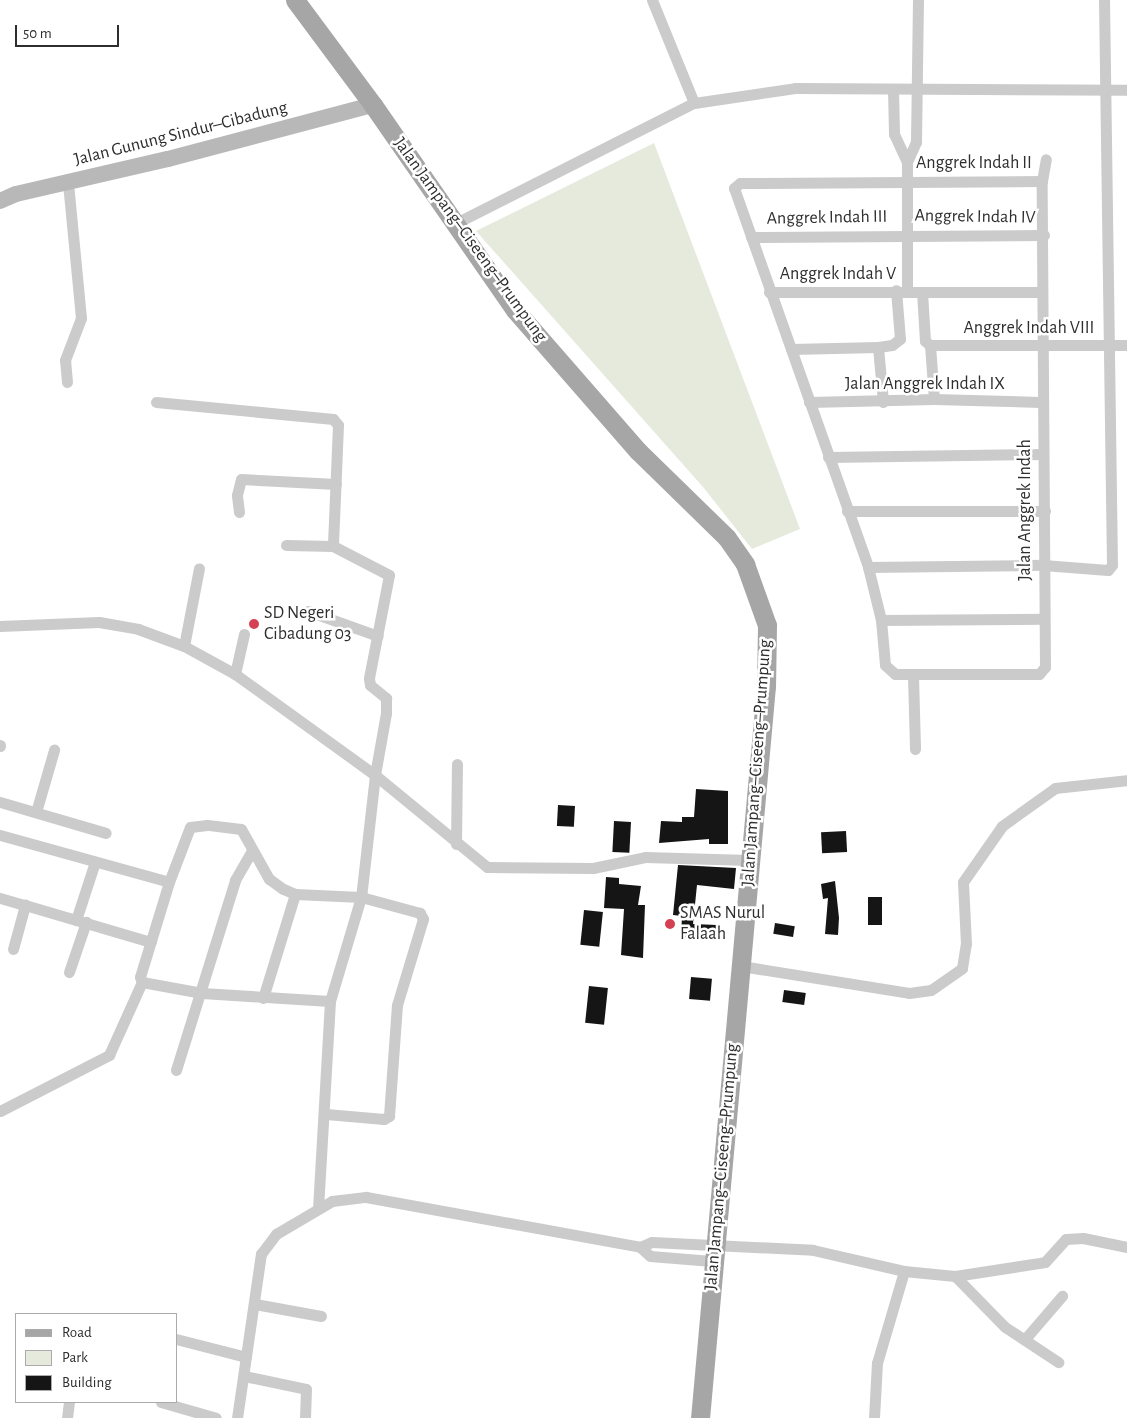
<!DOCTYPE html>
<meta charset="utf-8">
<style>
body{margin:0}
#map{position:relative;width:1127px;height:1418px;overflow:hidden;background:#fff;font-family:"Alegreya Sans",sans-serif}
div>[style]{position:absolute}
.green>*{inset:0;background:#e5eadd}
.building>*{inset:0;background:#151515;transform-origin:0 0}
.street>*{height:11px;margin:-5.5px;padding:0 5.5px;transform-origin:5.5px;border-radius:5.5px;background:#cbcbcb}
.secondary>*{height:16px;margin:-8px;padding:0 8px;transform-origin:8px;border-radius:8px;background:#b8b8b8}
.primary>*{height:19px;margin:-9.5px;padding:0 9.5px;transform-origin:9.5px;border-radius:9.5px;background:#a6a6a6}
.dots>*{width:14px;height:14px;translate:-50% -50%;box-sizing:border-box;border:2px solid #fff;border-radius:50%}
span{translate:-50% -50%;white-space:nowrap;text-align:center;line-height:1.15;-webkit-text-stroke:5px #fff;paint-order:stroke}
.street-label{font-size:18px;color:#2e2e2e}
.poi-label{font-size:18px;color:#2e2e2e}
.left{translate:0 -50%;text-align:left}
.legend{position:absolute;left:15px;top:1313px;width:162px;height:90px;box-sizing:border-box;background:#fff;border:1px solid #ababab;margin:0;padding:6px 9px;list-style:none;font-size:15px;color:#2e2e2e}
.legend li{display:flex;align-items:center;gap:10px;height:25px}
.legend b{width:25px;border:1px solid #ababab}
.scale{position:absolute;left:15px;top:25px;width:104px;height:22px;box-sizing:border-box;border:2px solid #2e2e2e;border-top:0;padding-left:6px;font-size:15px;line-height:18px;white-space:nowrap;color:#2e2e2e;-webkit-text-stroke:4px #fff;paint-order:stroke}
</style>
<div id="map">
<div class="green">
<i style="clip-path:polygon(654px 143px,800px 529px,752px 549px,703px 487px,476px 231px)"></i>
</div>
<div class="building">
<i style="clip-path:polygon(696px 789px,728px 791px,728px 844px,709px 844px,709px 839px,659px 843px,661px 821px,682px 822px,682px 817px,694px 817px)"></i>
<i style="left:558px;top:805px;width:17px;height:21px;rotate:3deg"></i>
<i style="left:614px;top:821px;width:17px;height:31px;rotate:3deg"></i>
<i style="left:846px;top:831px;width:21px;height:25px;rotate:87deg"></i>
<i style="clip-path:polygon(678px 865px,736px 868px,734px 889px,697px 885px,693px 924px,717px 925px,716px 938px,681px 937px,682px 916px,673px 915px)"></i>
<i style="clip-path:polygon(606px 877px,619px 878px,619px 884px,641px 886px,638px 905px,645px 905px,643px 958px,621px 955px,624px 909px,604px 908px)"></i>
<i style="clip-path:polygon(835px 881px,839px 918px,838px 935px,825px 934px,828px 898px,823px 899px,821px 884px)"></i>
<i style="left:868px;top:897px;width:14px;height:28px"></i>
<i style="left:584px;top:910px;width:19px;height:35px;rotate:6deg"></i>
<i style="left:775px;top:923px;width:20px;height:11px;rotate:9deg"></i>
<i style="left:691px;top:977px;width:21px;height:22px;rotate:5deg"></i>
<i style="left:589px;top:986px;width:19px;height:37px;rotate:6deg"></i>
<i style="left:784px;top:990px;width:22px;height:12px;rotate:8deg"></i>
</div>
<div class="street">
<i style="left:652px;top:0;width:111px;rotate:67.8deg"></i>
<i style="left:893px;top:89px;width:45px;rotate:88.7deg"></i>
<i style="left:894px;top:134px;width:31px;rotate:65deg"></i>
<i style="left:1042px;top:181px;width:302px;rotate:179.6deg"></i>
<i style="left:740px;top:183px;width:8px;rotate:140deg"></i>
<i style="left:734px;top:188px;width:402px;rotate:70.5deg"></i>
<i style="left:868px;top:567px;width:55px;rotate:76.2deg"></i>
<i style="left:881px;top:620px;width:45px;rotate:84.9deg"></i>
<i style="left:885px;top:665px;width:13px;rotate:42deg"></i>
<i style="left:895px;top:674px;width:144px"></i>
<i style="left:1039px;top:674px;width:9px;rotate:-49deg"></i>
<i style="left:1045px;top:667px;width:486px;rotate:-90.4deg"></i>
<i style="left:1042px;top:181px;width:22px;rotate:-80deg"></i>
<i style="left:454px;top:224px;width:269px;rotate:-26.8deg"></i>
<i style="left:694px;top:103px;width:102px;rotate:-8.4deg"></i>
<i style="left:795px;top:88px;width:332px;rotate:0.3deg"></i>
<i style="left:751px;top:237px;width:293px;rotate:-0.4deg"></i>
<i style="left:907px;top:291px;width:129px;rotate:-90deg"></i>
<i style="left:907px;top:162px;width:22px;rotate:-66deg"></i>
<i style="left:916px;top:142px;width:142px;rotate:-89.2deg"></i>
<i style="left:769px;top:292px;width:273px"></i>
<i style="left:922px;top:292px;width:49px;rotate:86.5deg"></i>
<i style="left:925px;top:341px;width:6px;rotate:39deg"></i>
<i style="left:930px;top:345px;width:54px;rotate:85.8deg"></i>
<i style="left:930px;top:345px;width:197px"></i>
<i style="left:791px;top:349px;width:87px;rotate:-1.3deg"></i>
<i style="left:67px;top:382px;width:22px;rotate:-95deg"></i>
<i style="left:65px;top:360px;width:45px;rotate:-69.1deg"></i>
<i style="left:81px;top:318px;width:135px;rotate:-95.5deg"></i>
<i style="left:156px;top:402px;width:178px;rotate:5.5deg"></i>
<i style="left:333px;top:419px;width:8px;rotate:50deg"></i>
<i style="left:338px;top:425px;width:121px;rotate:92.4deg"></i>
<i style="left:333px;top:546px;width:63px;rotate:27.4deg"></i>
<i style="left:389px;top:575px;width:105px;rotate:101deg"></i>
<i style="left:369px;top:678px;width:7px;rotate:82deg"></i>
<i style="left:370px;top:685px;width:21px;rotate:39deg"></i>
<i style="left:386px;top:698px;width:15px;rotate:90deg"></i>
<i style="left:386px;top:713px;width:63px;rotate:100.1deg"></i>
<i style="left:375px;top:775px;width:123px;rotate:96.5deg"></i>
<i style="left:361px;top:897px;width:109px;rotate:106.6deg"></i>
<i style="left:330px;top:1001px;width:206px;rotate:93.3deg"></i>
<i style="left:809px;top:402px;width:125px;rotate:-1.4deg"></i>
<i style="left:934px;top:399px;width:107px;rotate:1.6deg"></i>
<i style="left:883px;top:402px;width:55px;rotate:-95.2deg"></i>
<i style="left:878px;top:347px;width:14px;rotate:-8deg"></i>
<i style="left:892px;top:345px;width:10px;rotate:-37deg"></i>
<i style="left:900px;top:339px;width:49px;rotate:-94.7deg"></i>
<i style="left:828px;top:457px;width:215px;rotate:-0.8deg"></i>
<i style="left:847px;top:511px;width:198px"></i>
<i style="left:239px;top:512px;width:17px;rotate:-97deg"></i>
<i style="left:237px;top:495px;width:16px;rotate:-76deg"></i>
<i style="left:241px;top:479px;width:95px;rotate:3deg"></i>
<i style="left:286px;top:545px;width:47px;rotate:1.2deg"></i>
<i style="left:868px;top:567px;width:175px;rotate:-0.7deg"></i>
<i style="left:1043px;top:565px;width:65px;rotate:4.4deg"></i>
<i style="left:1108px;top:570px;width:6px;rotate:-51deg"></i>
<i style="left:1112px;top:565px;width:565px;rotate:-90.81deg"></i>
<i style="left:308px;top:611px;width:74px;rotate:19.7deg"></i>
<i style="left:881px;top:620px;width:163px;rotate:-0.4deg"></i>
<i style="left:0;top:626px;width:99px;rotate:-2.3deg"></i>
<i style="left:99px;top:622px;width:40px;rotate:10deg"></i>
<i style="left:138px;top:629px;width:49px;rotate:20.3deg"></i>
<i style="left:184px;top:646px;width:58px;rotate:28.8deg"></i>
<i style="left:235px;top:674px;width:173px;rotate:35.8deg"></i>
<i style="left:375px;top:775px;width:145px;rotate:39.4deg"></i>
<i style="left:487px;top:867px;width:106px;rotate:0.5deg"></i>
<i style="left:593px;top:868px;width:53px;rotate:-11.9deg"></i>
<i style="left:645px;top:857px;width:104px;rotate:1.7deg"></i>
<i style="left:184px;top:646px;width:79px;rotate:-79.1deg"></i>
<i style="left:235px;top:674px;width:41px;rotate:-77.3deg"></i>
<i style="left:913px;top:676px;width:73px;rotate:88.4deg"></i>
<i style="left:0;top:746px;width:1px;rotate:-90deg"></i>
<i style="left:0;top:802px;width:110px;rotate:16.3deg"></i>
<i style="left:36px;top:812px;width:65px;rotate:-73.8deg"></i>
<i style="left:0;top:835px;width:175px;rotate:15.5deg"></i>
<i style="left:456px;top:844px;width:80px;rotate:-89.3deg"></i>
<i style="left:0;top:898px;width:26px;rotate:16deg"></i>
<i style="left:76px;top:920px;width:61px;rotate:-71.9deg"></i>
<i style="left:13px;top:949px;width:46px;rotate:-74.7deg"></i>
<i style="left:25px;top:905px;width:131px;rotate:16.4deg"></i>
<i style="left:741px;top:966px;width:170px;rotate:9.1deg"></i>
<i style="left:909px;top:993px;width:22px;rotate:-8deg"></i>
<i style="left:931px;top:990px;width:38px;rotate:-35deg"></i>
<i style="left:962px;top:968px;width:24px;rotate:-81deg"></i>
<i style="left:966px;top:944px;width:62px;rotate:-92.8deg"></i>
<i style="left:963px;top:882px;width:68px;rotate:-55.1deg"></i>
<i style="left:1002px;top:826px;width:65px;rotate:-35.6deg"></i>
<i style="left:1055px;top:788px;width:72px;rotate:-6.3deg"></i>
<i style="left:69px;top:972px;width:53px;rotate:-71.2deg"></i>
<i style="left:263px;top:998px;width:109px;rotate:-72.9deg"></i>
<i style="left:176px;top:1070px;width:199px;rotate:-72.7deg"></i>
<i style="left:235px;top:880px;width:34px;rotate:-60deg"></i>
<i style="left:0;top:1111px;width:123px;rotate:-27.2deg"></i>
<i style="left:109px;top:1055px;width:80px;rotate:-65.7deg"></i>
<i style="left:326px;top:1114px;width:58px;rotate:4.9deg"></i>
<i style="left:384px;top:1119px;width:6px;rotate:-31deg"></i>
<i style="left:389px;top:1116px;width:111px;rotate:-85.9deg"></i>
<i style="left:397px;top:1005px;width:90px;rotate:-73.2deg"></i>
<i style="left:423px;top:919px;width:7px;rotate:-117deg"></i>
<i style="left:420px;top:913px;width:61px;rotate:-164.8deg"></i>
<i style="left:361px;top:897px;width:66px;rotate:-177.4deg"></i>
<i style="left:295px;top:894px;width:13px;rotate:-157deg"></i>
<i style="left:283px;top:889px;width:17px;rotate:-144deg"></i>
<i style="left:269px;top:879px;width:57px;rotate:-119.2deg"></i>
<i style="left:241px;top:829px;width:34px;rotate:-173deg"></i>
<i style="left:207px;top:825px;width:17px;rotate:173deg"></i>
<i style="left:190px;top:827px;width:59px;rotate:110.9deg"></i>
<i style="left:169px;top:882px;width:99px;rotate:107deg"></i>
<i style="left:140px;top:977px;width:5px;rotate:68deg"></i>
<i style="left:142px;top:982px;width:61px;rotate:10.4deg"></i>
<i style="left:202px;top:993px;width:128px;rotate:3.6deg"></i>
<i style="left:640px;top:1247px;width:13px;rotate:-23deg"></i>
<i style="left:652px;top:1242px;width:161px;rotate:2.8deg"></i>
<i style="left:813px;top:1250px;width:93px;rotate:13deg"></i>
<i style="left:904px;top:1271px;width:51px;rotate:5.6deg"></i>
<i style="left:955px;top:1276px;width:91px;rotate:-8.8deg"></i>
<i style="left:1045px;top:1262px;width:31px;rotate:-48deg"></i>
<i style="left:1066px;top:1239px;width:17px;rotate:-3deg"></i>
<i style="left:1083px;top:1238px;width:45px;rotate:11.6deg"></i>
<i style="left:955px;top:1276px;width:71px;rotate:45.6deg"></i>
<i style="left:1005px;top:1327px;width:64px;rotate:33.4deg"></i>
<i style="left:255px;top:1304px;width:67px;rotate:10.3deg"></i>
<i style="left:176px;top:1339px;width:72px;rotate:14.4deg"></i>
<i style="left:1025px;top:1339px;width:57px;rotate:-49.3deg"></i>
<i style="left:244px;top:1376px;width:63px;rotate:11.8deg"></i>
<i style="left:306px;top:1389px;width:29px;rotate:92deg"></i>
<i style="left:161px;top:1402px;width:57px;rotate:16.2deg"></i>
<i style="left:67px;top:1418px;width:16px;rotate:-83deg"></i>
<i style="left:237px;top:1418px;width:166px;rotate:-81.7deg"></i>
<i style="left:261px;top:1254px;width:25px;rotate:-53deg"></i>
<i style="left:276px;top:1234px;width:65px;rotate:-30.5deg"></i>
<i style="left:332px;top:1201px;width:34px;rotate:-7deg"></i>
<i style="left:366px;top:1197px;width:279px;rotate:10.3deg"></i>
<i style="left:640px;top:1247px;width:13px;rotate:42deg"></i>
<i style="left:650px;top:1256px;width:62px;rotate:4.6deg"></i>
<i style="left:874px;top:1418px;width:55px;rotate:-86.9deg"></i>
<i style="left:877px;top:1363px;width:96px;rotate:-73.6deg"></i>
</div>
<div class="secondary">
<i style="left:0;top:201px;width:17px;rotate:-24deg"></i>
<i style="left:16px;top:194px;width:156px;rotate:-13deg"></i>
<i style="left:168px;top:159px;width:212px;rotate:-14.8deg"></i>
</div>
<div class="primary">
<i style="left:295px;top:0;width:131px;rotate:53.4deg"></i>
<i style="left:373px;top:105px;width:249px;rotate:55.3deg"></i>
<i style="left:515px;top:310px;width:187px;rotate:48.9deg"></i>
<i style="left:638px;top:451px;width:124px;rotate:44.3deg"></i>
<i style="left:727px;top:538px;width:32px;rotate:55deg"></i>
<i style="left:745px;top:564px;width:65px;rotate:70.2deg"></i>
<i style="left:767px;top:625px;width:61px;rotate:90.9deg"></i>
<i style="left:766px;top:686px;width:735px;rotate:95.15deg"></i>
</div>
<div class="dots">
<i style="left:254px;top:624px;background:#d54053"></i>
<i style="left:670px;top:924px;background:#d54053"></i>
</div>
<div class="street-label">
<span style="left:181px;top:134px;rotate:-14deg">Jalan Gunung Sindur–Cibadung</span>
<span style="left:974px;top:163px">Anggrek Indah II</span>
<span style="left:975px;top:217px;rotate:1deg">Anggrek Indah IV</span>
<span style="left:827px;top:218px;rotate:-1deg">Anggrek Indah III</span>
<span style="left:470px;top:240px;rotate:54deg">Jalan Jampang–Ciseeng–Prumpung</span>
<span style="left:838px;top:274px">Anggrek Indah V</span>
<span style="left:1029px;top:328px">Anggrek Indah VIII</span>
<span style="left:925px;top:384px">Jalan Anggrek Indah IX</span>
<span style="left:1025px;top:510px;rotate:-90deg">Jalan Anggrek Indah</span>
<span style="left:757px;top:763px;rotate:-86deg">Jalan Jampang–Ciseeng–Prumpung</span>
<span style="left:722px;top:1167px;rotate:-85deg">Jalan Jampang–Ciseeng–Prumpung</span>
</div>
<div class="poi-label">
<span class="left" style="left:264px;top:624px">SD Negeri<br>Cibadung 03</span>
<span class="left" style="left:680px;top:924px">SMAS Nurul<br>Falaah</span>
</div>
<ul class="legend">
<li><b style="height:6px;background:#a6a6a6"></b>Road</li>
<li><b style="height:14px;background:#e5eadd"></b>Park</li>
<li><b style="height:14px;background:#151515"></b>Building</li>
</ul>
<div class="scale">50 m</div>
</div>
